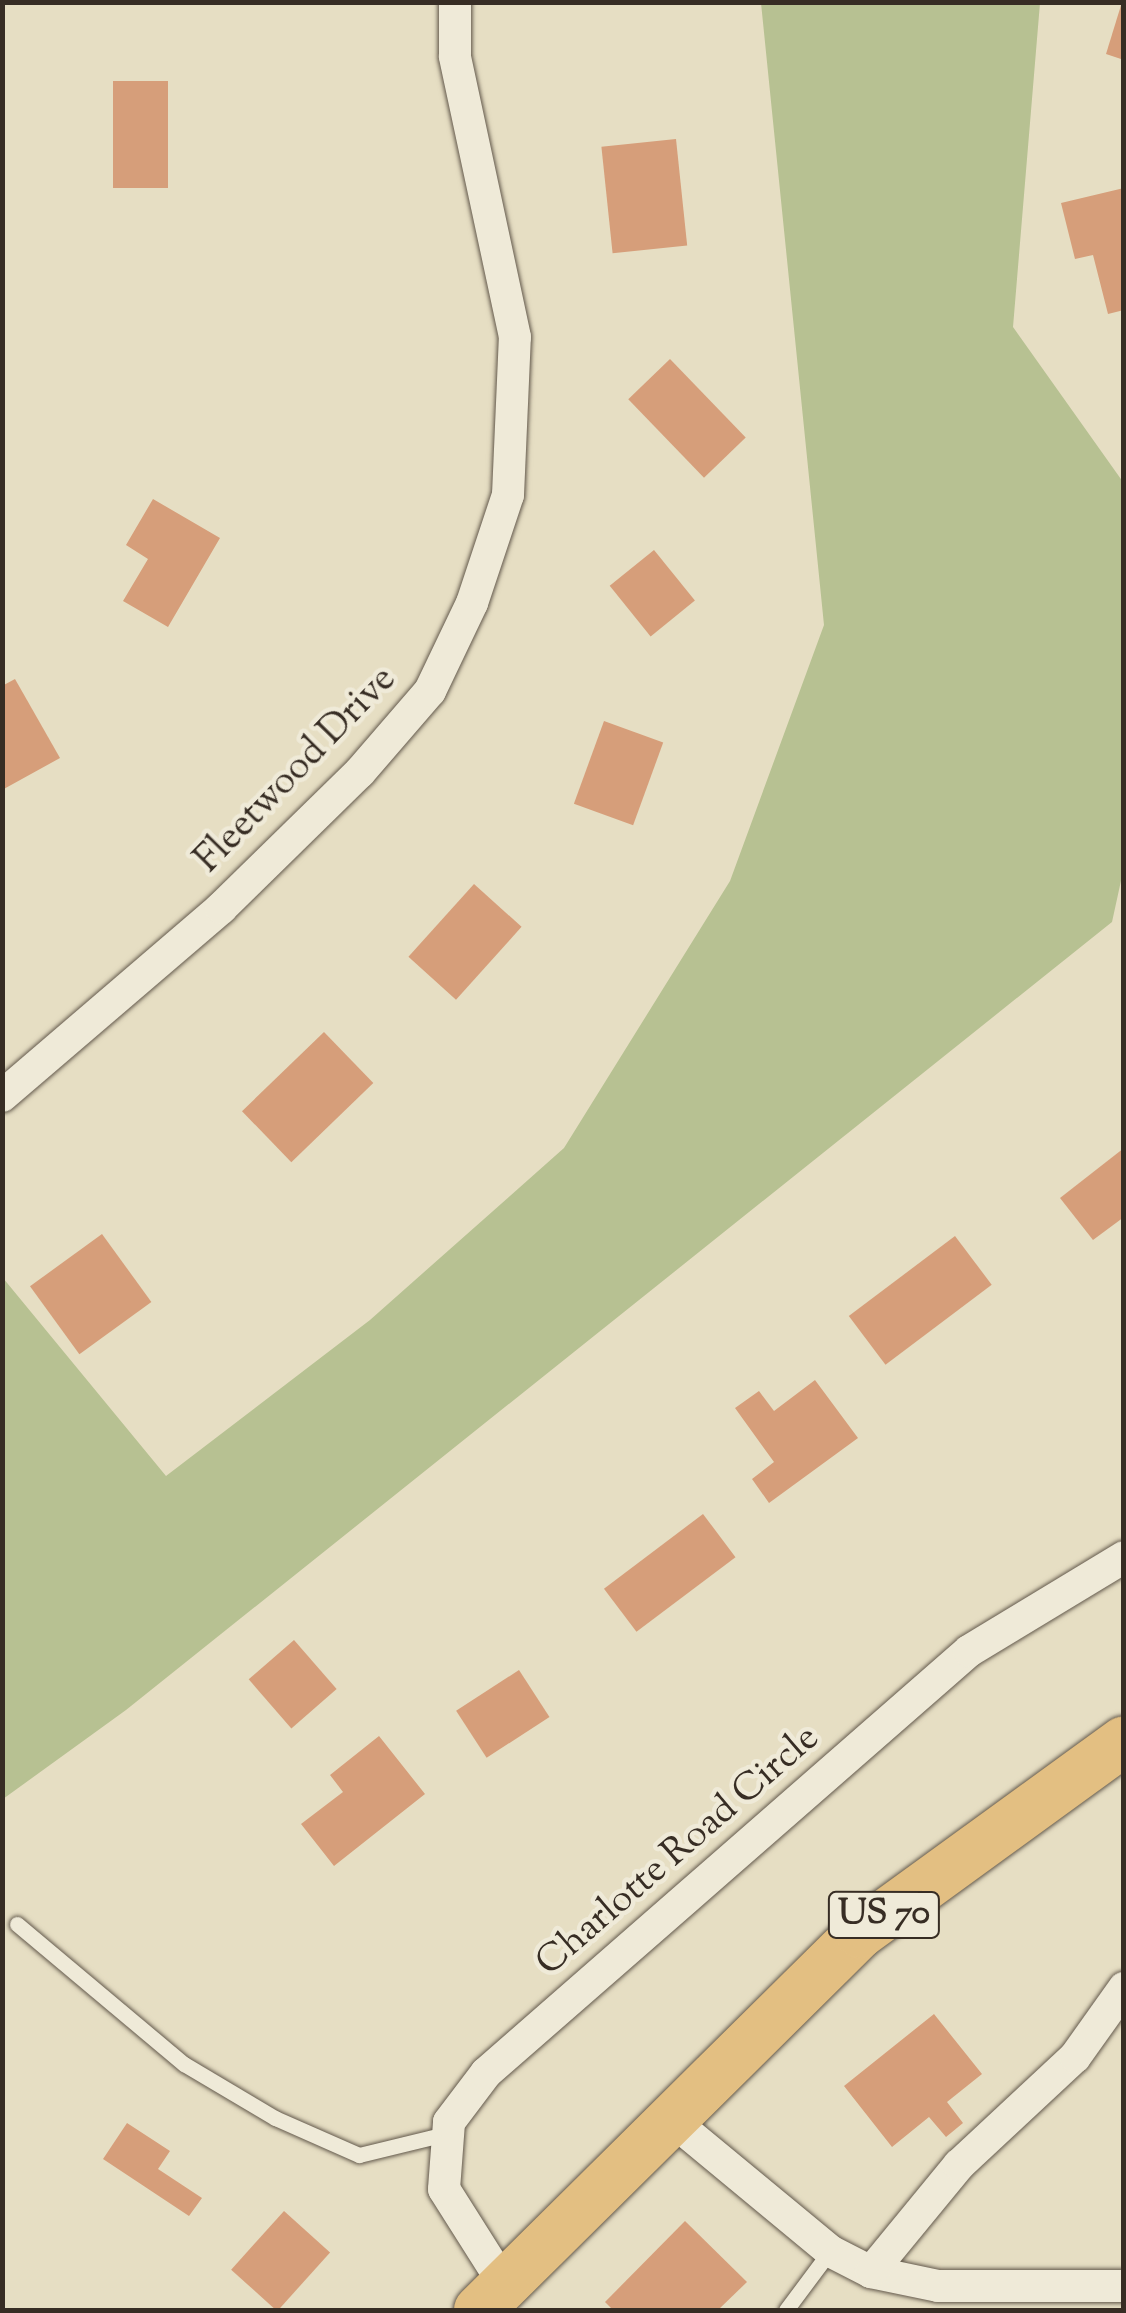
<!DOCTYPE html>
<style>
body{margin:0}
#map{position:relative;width:1126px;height:2313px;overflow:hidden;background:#e6dec3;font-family:"Sorts Mill Goudy",serif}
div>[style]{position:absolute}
.green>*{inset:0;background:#b7c192}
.building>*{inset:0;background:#d69e7a;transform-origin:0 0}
.roads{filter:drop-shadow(0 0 2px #63594c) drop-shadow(0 0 2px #63594c)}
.service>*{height:15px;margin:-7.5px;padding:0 7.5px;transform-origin:7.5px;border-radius:7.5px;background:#efead8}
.minor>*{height:32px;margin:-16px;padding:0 16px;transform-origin:16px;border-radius:16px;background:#efead8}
.primary>*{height:50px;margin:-25px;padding:0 25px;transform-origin:25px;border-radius:25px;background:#e3bf82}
span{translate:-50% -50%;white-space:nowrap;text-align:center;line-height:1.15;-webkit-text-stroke:9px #efead8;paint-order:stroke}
.shield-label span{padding:2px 8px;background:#efead8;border:2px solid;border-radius:8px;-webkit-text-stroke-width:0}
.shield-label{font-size:35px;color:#372d24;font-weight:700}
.street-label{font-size:38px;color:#372d24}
.frame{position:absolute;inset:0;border:5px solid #372d24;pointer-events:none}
</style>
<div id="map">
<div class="green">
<i style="clip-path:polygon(761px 3px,1040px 3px,1013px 327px,1123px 482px,1124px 867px,1112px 922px,126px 1710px,3px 1799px,3px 1278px,166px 1476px,370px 1320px,564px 1148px,730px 881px,824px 625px)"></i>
</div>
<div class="building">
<i style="clip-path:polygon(1122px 2px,1124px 2px,1124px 60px,1106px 54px)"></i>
<i style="left:113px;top:81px;width:55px;height:107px"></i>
<i style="left:676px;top:139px;width:107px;height:75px;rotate:84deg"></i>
<i style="clip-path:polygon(1124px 188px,1124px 310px,1108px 314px,1093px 255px,1075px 259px,1061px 203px)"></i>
<i style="left:670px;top:359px;width:109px;height:58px;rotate:46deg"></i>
<i style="clip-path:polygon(153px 499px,220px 538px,168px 627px,123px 601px,148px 559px,126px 545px)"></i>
<i style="left:654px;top:550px;width:65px;height:57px;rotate:51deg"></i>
<i style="clip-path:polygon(15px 679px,60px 758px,2px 790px,2px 686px)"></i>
<i style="left:604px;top:721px;width:63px;height:88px;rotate:20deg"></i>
<i style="left:474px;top:884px;width:64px;height:98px;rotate:42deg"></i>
<i style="left:324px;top:1032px;width:71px;height:114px;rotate:46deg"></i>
<i style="clip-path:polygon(1124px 1148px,1124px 1217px,1093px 1240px,1060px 1198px)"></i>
<i style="left:102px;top:1234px;width:84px;height:89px;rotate:54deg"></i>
<i style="left:955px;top:1236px;width:61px;height:133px;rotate:53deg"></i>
<i style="clip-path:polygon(815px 1380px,858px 1438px,769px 1503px,752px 1479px,774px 1462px,735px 1408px,759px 1391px,774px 1411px)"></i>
<i style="left:703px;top:1514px;width:54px;height:124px;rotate:53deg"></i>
<i style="left:294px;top:1640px;width:65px;height:60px;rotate:49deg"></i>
<i style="left:519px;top:1670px;width:56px;height:75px;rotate:57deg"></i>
<i style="clip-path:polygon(379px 1736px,425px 1794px,334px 1866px,301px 1824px,343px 1792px,330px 1775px)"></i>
<i style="clip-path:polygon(934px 2014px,982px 2074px,947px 2102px,963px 2123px,946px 2137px,929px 2117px,892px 2147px,844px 2086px)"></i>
<i style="clip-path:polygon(127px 2123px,170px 2151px,158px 2169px,202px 2198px,189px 2216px,103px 2159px)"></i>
<i style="left:284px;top:2211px;width:62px;height:79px;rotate:42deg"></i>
<i style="clip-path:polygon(685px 2221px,747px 2282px,718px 2310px,613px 2310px,605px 2302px)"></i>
</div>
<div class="roads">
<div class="service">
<i style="left:17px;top:1924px;width:218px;rotate:40deg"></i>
<i style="left:184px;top:2064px;width:106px;rotate:30.7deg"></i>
<i style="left:275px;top:2118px;width:92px;rotate:23.8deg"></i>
<i style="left:359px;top:2155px;width:93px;rotate:-13.7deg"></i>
<i style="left:786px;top:2310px;width:74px;rotate:-53.3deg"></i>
</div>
<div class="minor">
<i style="left:2px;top:1096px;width:289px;rotate:-40.6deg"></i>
<i style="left:221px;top:908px;width:194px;rotate:-44.4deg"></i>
<i style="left:360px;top:772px;width:107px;rotate:-49.2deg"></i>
<i style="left:430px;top:691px;width:98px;rotate:-64.5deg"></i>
<i style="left:472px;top:603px;width:114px;rotate:-71.6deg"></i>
<i style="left:508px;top:495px;width:158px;rotate:-87.5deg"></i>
<i style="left:515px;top:337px;width:287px;rotate:-102.1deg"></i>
<i style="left:455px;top:56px;width:54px;rotate:-90deg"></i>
<i style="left:667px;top:2116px;width:212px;rotate:39.6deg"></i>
<i style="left:830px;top:2251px;width:46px;rotate:27.1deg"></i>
<i style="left:871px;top:2272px;width:68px;rotate:11.8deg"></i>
<i style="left:938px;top:2286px;width:186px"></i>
<i style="left:871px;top:2272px;width:139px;rotate:-50.6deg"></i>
<i style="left:959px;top:2165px;width:158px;rotate:-43deg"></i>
<i style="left:1075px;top:2057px;width:85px;rotate:-54.6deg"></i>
<i style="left:504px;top:2284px;width:112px;rotate:-122.3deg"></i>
<i style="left:444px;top:2189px;width:67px;rotate:-85.7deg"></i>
<i style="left:449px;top:2122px;width:61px;rotate:-52.9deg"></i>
<i style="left:486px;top:2073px;width:641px;rotate:-41.14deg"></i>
<i style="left:969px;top:1651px;width:181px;rotate:-31.2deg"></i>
</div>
<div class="primary">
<i style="left:479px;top:2310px;width:536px;rotate:-44.7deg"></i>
<i style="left:860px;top:1933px;width:326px;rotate:-36deg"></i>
</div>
</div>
<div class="shield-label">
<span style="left:884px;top:1915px">US 70</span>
</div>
<div class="street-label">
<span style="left:297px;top:771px;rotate:-46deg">Fleetwood Drive</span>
<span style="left:679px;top:1852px;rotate:-41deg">Charlotte Road Circle</span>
</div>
<div class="frame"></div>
</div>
